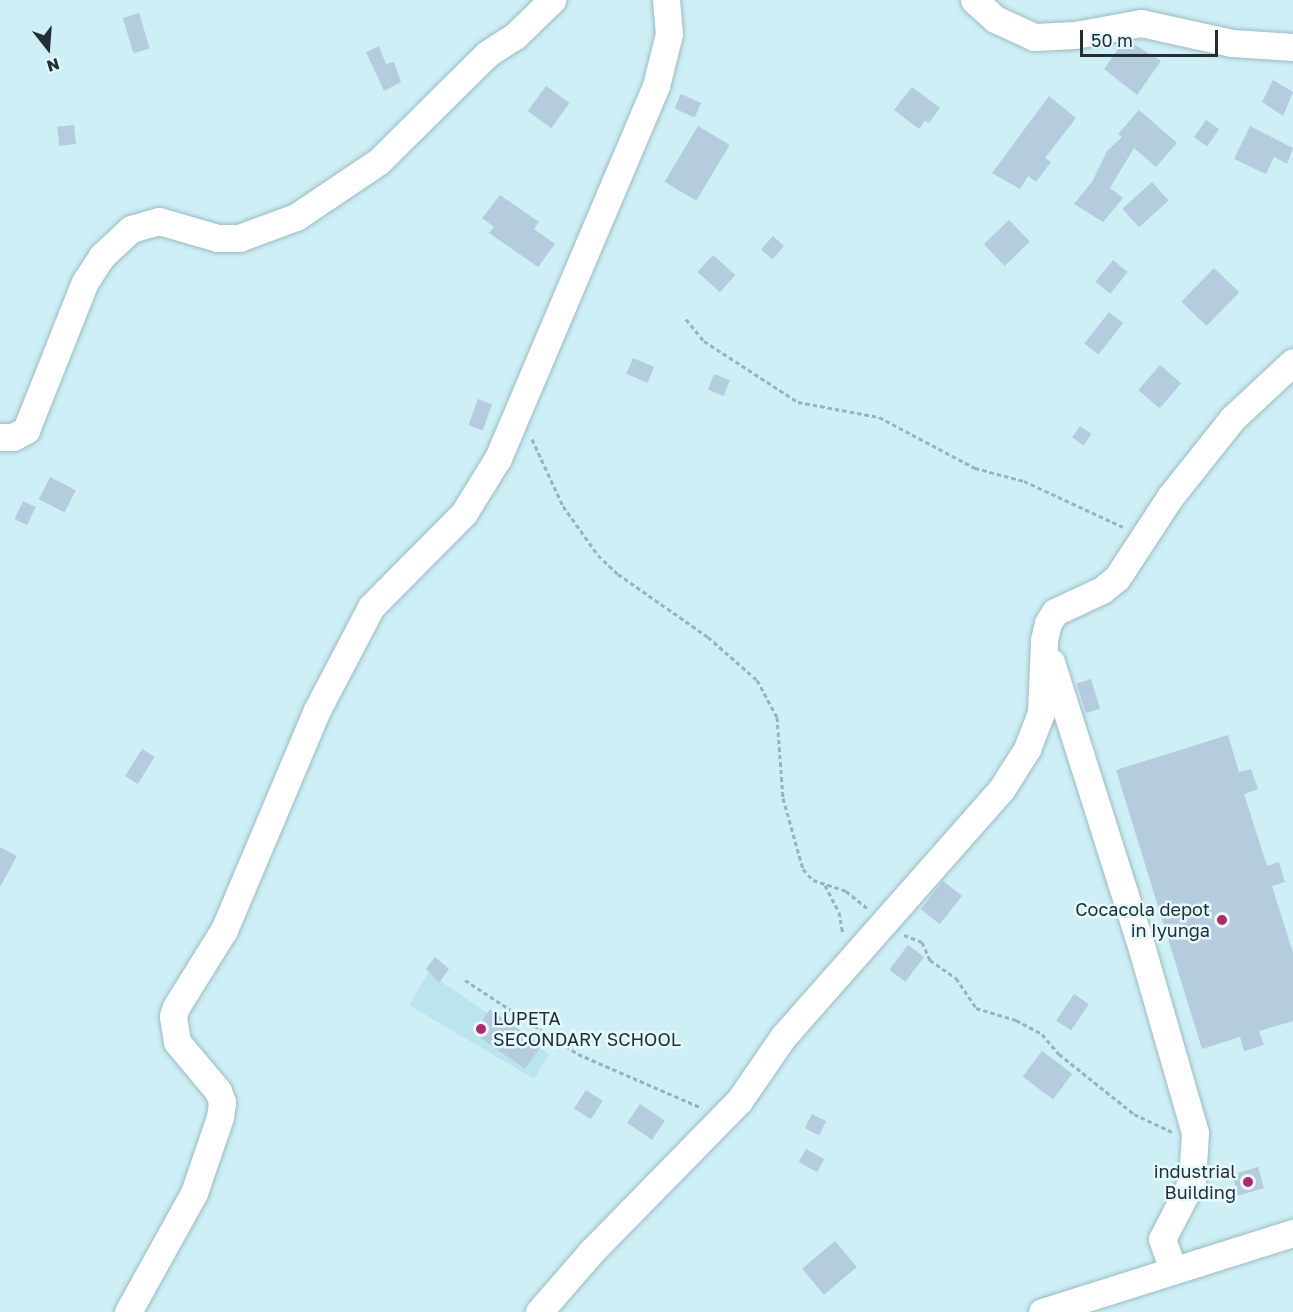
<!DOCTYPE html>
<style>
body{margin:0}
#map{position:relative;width:1293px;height:1312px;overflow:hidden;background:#ceeff6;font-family:"Golos Text",sans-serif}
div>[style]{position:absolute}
.built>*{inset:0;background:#bbe5ee}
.building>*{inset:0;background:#b4ccde;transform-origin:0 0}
.path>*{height:3px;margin-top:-1.5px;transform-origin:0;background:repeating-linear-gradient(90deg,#99b3b9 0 4.5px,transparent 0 7.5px)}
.roads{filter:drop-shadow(0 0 2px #9bbbc2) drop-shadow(0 0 2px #9bbbc2)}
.minor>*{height:27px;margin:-13.5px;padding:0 13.5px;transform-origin:13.5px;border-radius:13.5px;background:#fff}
.dots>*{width:16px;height:16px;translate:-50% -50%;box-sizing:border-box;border:3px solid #e5f9fe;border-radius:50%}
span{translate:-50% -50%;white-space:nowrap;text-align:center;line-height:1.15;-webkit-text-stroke:5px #e5f9fe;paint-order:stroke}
.poi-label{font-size:18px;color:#233033}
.right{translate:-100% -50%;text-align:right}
.left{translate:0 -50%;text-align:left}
.north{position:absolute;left:18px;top:18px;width:60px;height:60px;-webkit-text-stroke:4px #e5f9fe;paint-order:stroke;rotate:163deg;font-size:16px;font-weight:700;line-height:24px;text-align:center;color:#233033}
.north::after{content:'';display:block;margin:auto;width:21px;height:27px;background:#233033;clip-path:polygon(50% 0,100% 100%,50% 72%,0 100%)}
.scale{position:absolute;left:1080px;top:30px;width:138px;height:27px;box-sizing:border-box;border:3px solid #233033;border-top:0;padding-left:8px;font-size:18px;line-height:21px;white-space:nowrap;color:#233033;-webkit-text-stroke:4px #e5f9fe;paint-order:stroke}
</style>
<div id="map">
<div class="built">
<i style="clip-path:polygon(428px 973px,549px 1054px,534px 1079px,409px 1005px)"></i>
</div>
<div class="building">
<i style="left:139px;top:13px;width:37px;height:17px;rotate:73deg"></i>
<i style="clip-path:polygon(1129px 41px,1161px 61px,1137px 95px,1104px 69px,1123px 42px)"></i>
<i style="clip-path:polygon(379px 46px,386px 64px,394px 62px,401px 82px,384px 91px,366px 52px)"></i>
<i style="clip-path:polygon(1273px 80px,1293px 92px,1283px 116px,1262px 102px)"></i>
<i style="left:546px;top:86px;width:29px;height:31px;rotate:36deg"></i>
<i style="clip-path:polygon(912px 87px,940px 108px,929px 123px,925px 121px,919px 129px,894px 110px)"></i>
<i style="left:681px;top:94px;width:22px;height:16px;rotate:24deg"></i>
<i style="clip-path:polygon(1049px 96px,1076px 118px,1045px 158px,1051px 162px,1036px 182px,1028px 176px,1020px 189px,992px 173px)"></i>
<i style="clip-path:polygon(1139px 110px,1177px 143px,1156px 167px,1134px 148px,1110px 188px,1123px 198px,1103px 222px,1074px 204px,1092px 182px,1107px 151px,1122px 137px,1118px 134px)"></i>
<i style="left:1206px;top:120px;width:16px;height:21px;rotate:35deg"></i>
<i style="left:74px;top:125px;width:19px;height:17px;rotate:84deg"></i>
<i style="left:698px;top:126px;width:37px;height:65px;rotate:31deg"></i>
<i style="clip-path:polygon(1250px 126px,1293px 148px,1287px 164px,1274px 157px,1266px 174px,1234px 159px)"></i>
<i style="left:1152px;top:182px;width:25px;height:40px;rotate:48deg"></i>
<i style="clip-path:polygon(500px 195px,539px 222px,534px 229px,555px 244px,538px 267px,489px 233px,494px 227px,482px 218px)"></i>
<i style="left:1009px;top:220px;width:30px;height:35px;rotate:46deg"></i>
<i style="left:773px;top:236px;width:15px;height:18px;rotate:42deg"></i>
<i style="left:713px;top:255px;width:30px;height:23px;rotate:42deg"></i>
<i style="left:1113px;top:260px;width:19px;height:28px;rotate:39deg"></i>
<i style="left:1214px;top:268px;width:35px;height:47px;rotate:44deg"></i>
<i style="left:1109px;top:312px;width:18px;height:40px;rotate:38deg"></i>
<i style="left:633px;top:358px;width:23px;height:17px;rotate:23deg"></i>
<i style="left:1160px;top:365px;width:28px;height:33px;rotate:41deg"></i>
<i style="left:714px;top:374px;width:17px;height:17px;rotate:21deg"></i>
<i style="left:478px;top:399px;width:15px;height:28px;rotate:20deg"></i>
<i style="left:1080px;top:426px;width:14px;height:14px;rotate:34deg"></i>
<i style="left:50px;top:477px;width:29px;height:25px;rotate:27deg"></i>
<i style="left:23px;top:501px;width:14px;height:20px;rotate:25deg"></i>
<i style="left:1091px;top:679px;width:31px;height:15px;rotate:73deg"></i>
<i style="clip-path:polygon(1228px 735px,1239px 772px,1251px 769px,1258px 789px,1244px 794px,1267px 866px,1279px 862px,1285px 882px,1272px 886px,1293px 953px,1293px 1021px,1259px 1031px,1264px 1045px,1244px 1051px,1240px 1037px,1202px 1049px,1116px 770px)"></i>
<i style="left:142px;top:749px;width:15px;height:32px;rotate:32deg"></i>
<i style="clip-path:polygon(0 847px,17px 856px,0 887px)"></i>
<i style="left:943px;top:881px;width:24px;height:36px;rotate:38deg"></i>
<i style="left:908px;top:945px;width:20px;height:31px;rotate:37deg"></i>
<i style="clip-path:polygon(435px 957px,449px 969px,439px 983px,426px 969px)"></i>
<i style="left:1074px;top:994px;width:18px;height:32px;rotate:34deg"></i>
<i style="left:490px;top:1009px;width:63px;height:29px;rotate:35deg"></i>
<i style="left:1042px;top:1051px;width:38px;height:32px;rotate:37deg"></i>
<i style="left:586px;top:1090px;width:20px;height:22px;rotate:33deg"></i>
<i style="left:640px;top:1104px;width:30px;height:23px;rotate:34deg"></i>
<i style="left:812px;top:1114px;width:16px;height:16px;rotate:27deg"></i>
<i style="left:806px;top:1149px;width:21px;height:15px;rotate:29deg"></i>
<i style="left:1258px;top:1167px;width:22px;height:27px;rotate:74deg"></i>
<i style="left:835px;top:1241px;width:34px;height:43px;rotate:50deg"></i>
</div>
<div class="path">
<i style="left:686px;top:319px;width:28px;rotate:51deg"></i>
<i style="left:704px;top:341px;width:112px;rotate:33deg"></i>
<i style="left:798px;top:402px;width:82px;rotate:10.5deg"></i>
<i style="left:879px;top:417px;width:109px;rotate:28deg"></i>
<i style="left:975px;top:468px;width:51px;rotate:14.9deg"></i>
<i style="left:1024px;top:481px;width:109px;rotate:24.9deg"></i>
<i style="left:532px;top:439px;width:74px;rotate:65.2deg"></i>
<i style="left:563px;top:506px;width:60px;rotate:54.5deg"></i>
<i style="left:598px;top:555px;width:28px;rotate:44deg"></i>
<i style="left:618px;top:574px;width:110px;rotate:35deg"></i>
<i style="left:708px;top:637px;width:65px;rotate:41.3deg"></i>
<i style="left:757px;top:680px;width:42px;rotate:61.6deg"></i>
<i style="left:777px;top:717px;width:81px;rotate:85.8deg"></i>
<i style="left:783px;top:798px;width:74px;rotate:74.3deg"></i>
<i style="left:803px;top:869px;width:15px;rotate:48deg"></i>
<i style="left:813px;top:880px;width:35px;rotate:18deg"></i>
<i style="left:846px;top:891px;width:27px;rotate:39deg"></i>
<i style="left:825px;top:885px;width:30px;rotate:63deg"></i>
<i style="left:839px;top:912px;width:22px;rotate:80deg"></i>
<i style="left:904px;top:935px;width:19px;rotate:21deg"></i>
<i style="left:922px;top:942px;width:20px;rotate:66deg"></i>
<i style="left:930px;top:960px;width:32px;rotate:35deg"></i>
<i style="left:956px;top:978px;width:36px;rotate:56deg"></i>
<i style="left:976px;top:1008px;width:42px;rotate:16.7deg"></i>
<i style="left:1016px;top:1020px;width:30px;rotate:28deg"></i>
<i style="left:1042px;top:1034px;width:26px;rotate:50deg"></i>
<i style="left:1059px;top:1054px;width:96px;rotate:38.7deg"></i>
<i style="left:1134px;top:1114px;width:42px;rotate:25.3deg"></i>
<i style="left:465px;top:980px;width:135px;rotate:33.2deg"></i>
<i style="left:578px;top:1054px;width:135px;rotate:23.5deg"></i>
</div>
<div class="roads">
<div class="minor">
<i style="left:974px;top:0;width:28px;rotate:42deg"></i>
<i style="left:995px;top:19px;width:43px;rotate:24.8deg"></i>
<i style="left:1034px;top:37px;width:41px;rotate:-2.8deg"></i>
<i style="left:1075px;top:35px;width:67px;rotate:-10.3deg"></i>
<i style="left:1141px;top:23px;width:93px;rotate:12.4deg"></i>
<i style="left:1232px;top:43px;width:61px;rotate:3.8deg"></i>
<i style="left:0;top:437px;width:13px"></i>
<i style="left:13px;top:437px;width:15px;rotate:-28deg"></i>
<i style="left:26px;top:430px;width:159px;rotate:-68.3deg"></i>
<i style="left:85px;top:282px;width:31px;rotate:-57deg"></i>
<i style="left:102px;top:256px;width:40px;rotate:-43deg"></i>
<i style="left:131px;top:229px;width:29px;rotate:-16deg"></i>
<i style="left:159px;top:221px;width:61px;rotate:16.1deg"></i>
<i style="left:218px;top:238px;width:21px"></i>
<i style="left:239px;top:238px;width:61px;rotate:-20.2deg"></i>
<i style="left:296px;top:217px;width:99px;rotate:-33.9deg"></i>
<i style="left:378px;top:162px;width:153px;rotate:-44.7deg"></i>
<i style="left:487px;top:54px;width:33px;rotate:-33deg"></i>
<i style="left:515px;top:36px;width:52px;rotate:-44.2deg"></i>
<i style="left:1051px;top:662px;width:301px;rotate:72.4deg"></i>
<i style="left:1142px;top:949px;width:191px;rotate:73.9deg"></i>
<i style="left:1195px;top:1133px;width:48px;rotate:93.6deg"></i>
<i style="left:1192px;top:1181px;width:65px;rotate:117.3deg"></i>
<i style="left:1162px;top:1239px;width:33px;rotate:70deg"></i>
<i style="left:128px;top:1312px;width:136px;rotate:-61deg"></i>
<i style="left:194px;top:1193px;width:80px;rotate:-71.1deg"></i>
<i style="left:220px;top:1117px;width:15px;rotate:-82deg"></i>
<i style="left:222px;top:1102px;width:12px;rotate:-110deg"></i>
<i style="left:218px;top:1091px;width:64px;rotate:-129.9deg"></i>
<i style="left:177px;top:1042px;width:26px;rotate:-99deg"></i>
<i style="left:173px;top:1016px;width:9px;rotate:-72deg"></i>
<i style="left:176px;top:1007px;width:91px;rotate:-58.1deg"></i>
<i style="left:224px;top:930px;width:239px;rotate:-67.1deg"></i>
<i style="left:317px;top:710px;width:116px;rotate:-62.3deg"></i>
<i style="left:371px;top:607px;width:132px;rotate:-45.3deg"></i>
<i style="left:464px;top:513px;width:65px;rotate:-58.3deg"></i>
<i style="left:498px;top:458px;width:404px;rotate:-67deg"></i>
<i style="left:656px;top:86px;width:54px;rotate:-76deg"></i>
<i style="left:669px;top:34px;width:34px;rotate:-95deg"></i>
<i style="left:539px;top:1312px;width:81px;rotate:-49deg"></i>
<i style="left:592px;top:1251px;width:210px;rotate:-45.6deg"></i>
<i style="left:739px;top:1101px;width:78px;rotate:-55.5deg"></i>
<i style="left:783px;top:1037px;width:329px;rotate:-48.6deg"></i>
<i style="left:1001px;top:790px;width:49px;rotate:-57.6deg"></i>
<i style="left:1027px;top:749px;width:39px;rotate:-69deg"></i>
<i style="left:1041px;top:713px;width:73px;rotate:-87.6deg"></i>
<i style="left:1044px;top:640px;width:17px;rotate:-77deg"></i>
<i style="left:1048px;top:623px;width:13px;rotate:-58deg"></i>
<i style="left:1055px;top:612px;width:52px;rotate:-25.1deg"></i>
<i style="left:1102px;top:590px;width:19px;rotate:-39deg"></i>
<i style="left:1117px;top:578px;width:97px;rotate:-56.8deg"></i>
<i style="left:1170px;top:497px;width:100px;rotate:-51.5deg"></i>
<i style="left:1232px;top:419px;width:83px;rotate:-43.1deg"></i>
<i style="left:1042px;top:1312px;width:263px;rotate:-17.5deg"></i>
</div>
</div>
<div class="dots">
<i style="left:1222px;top:920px;background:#b32968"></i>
<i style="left:481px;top:1029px;background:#b32968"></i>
<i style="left:1248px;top:1182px;background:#b32968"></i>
</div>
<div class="poi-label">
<span class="right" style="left:1210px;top:920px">Cocacola depot<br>in Iyunga</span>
<span class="left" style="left:493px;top:1029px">LUPETA<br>SECONDARY SCHOOL</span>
<span class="right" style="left:1236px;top:1182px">industrial<br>Building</span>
</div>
<div class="north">N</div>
<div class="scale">50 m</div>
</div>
